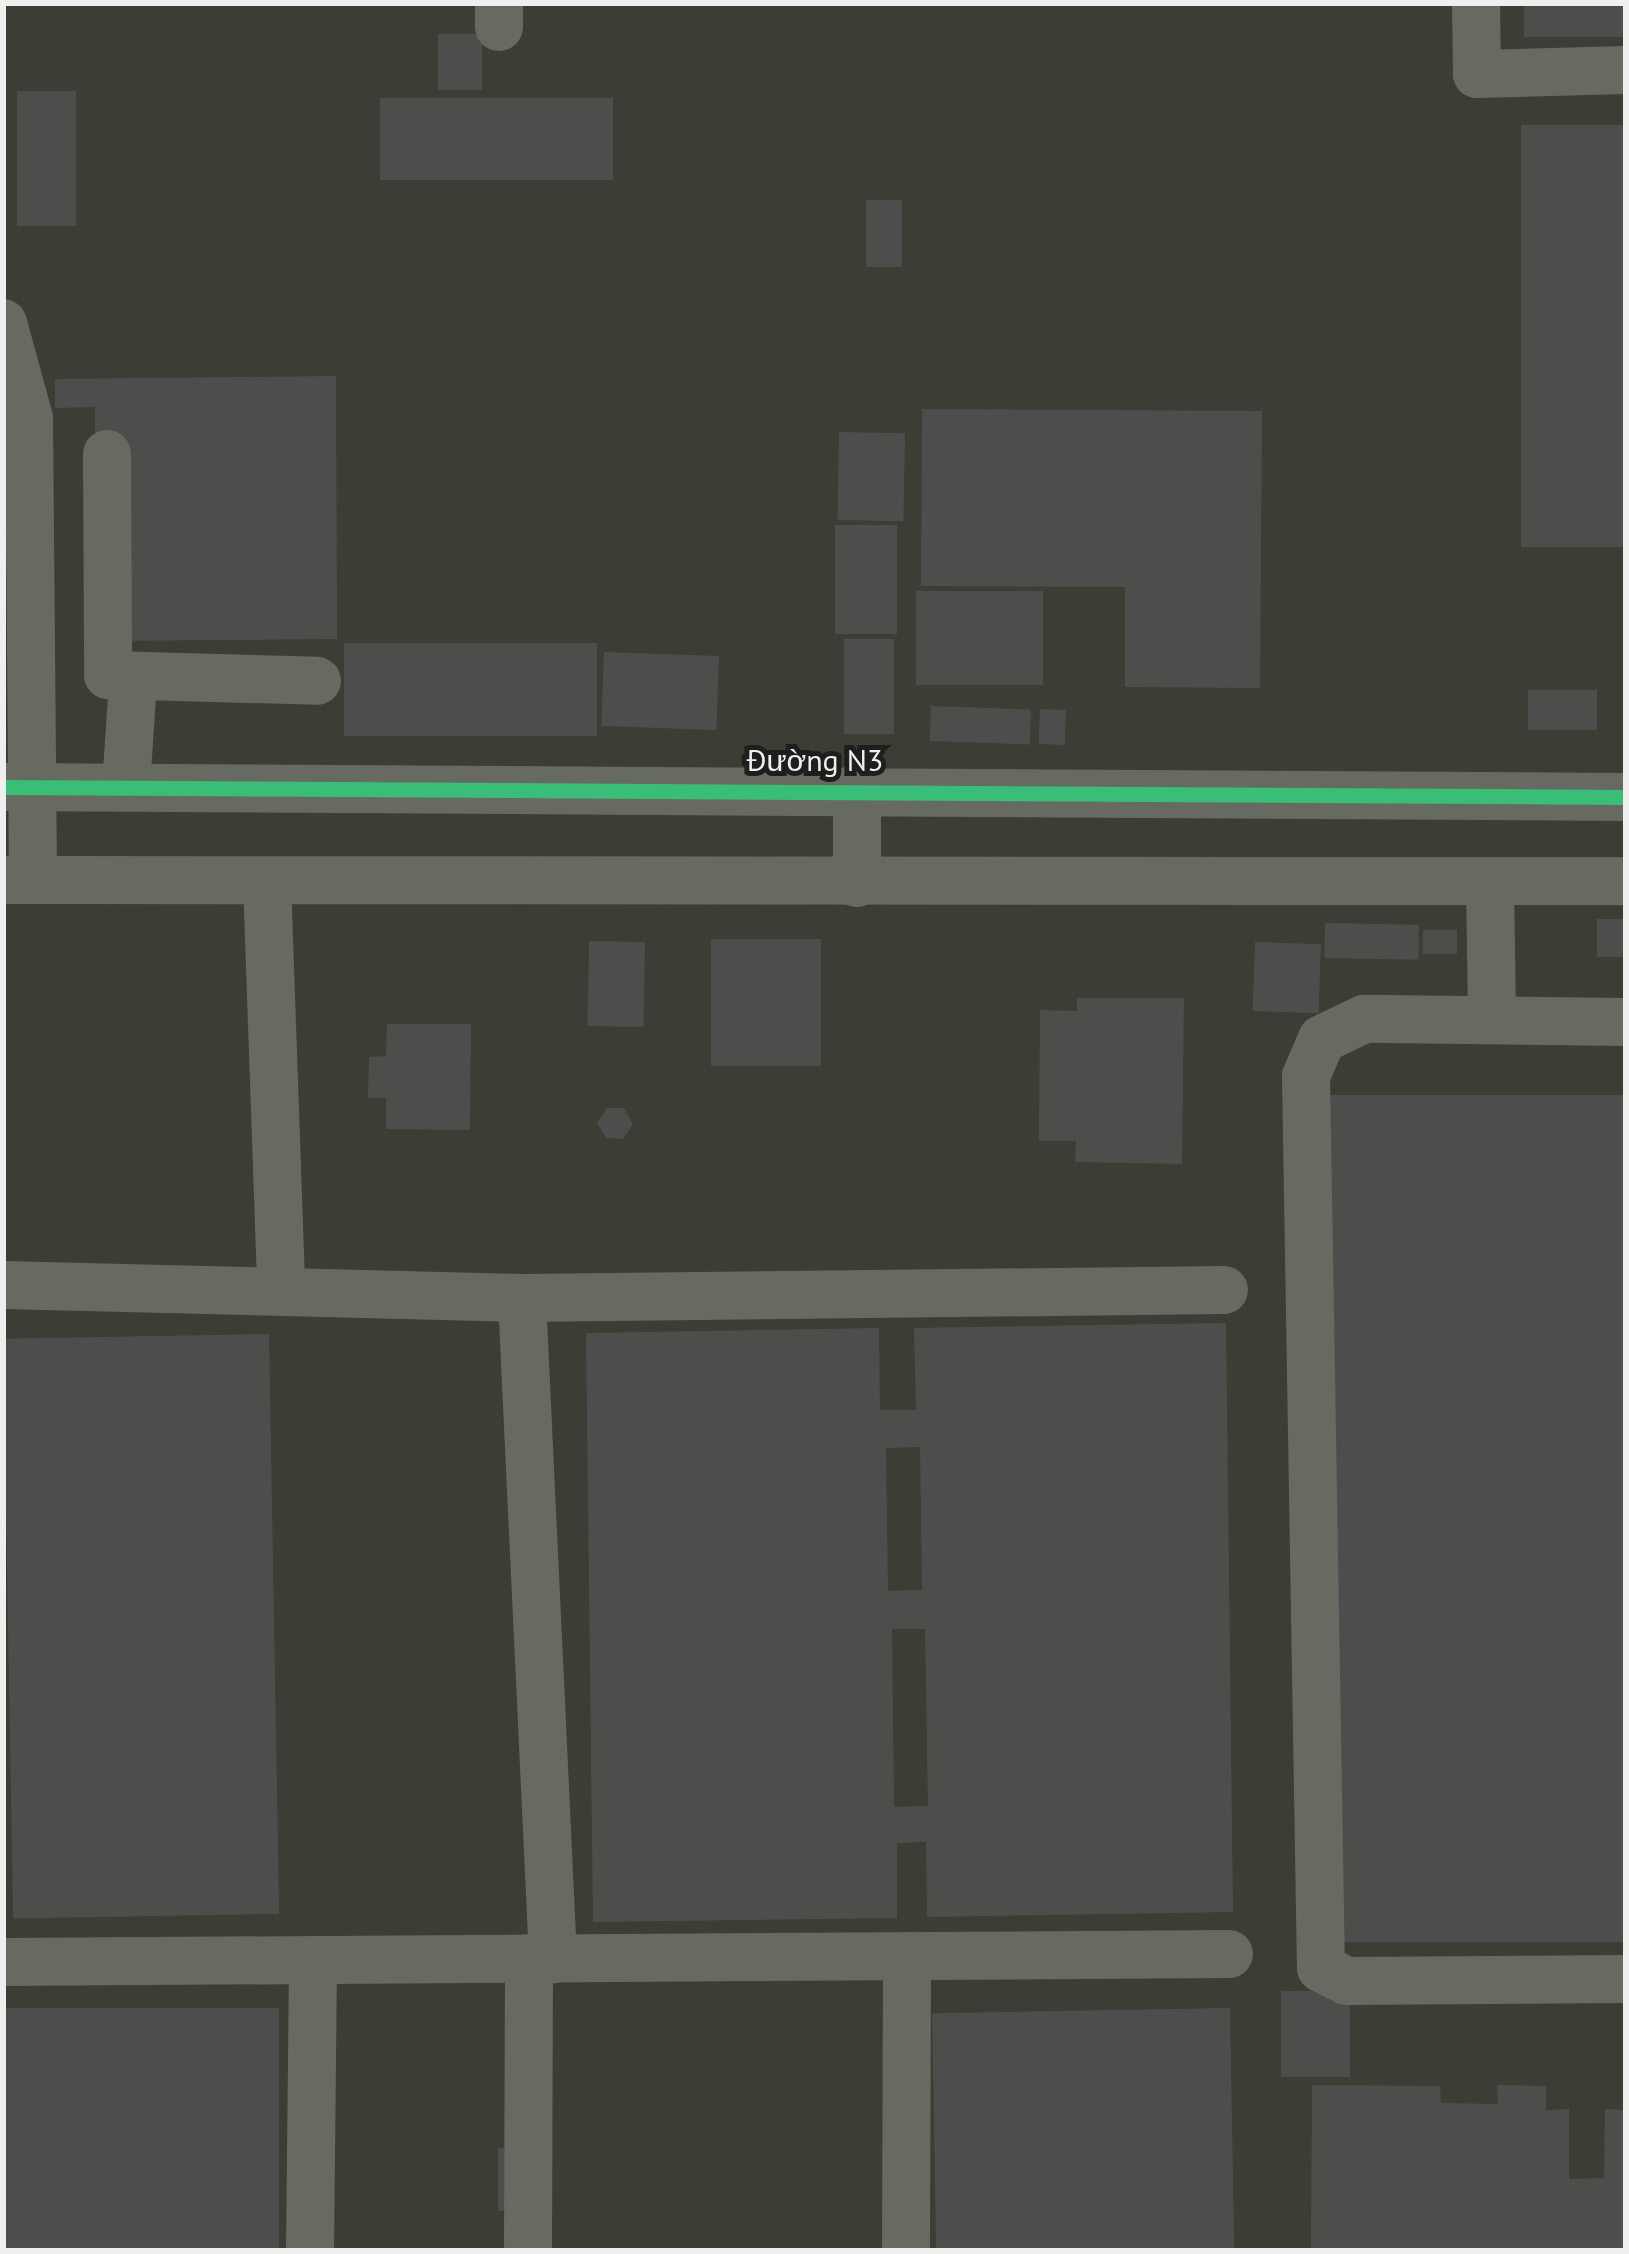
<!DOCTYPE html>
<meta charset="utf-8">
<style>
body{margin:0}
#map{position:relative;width:1629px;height:2254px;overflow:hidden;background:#353633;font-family:"PT Sans",sans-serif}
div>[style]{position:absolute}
.built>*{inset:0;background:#3b3e35;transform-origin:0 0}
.building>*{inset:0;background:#4d4e4c;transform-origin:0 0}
.minor>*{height:48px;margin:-24px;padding:0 24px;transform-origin:24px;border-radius:24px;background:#676a60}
.cycleway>*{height:15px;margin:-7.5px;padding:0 7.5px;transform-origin:7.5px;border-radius:7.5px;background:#3abd76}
span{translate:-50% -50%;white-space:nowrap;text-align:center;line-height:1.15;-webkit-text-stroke:10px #1e1e1c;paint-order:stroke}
.street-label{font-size:30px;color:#eff0ed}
.frame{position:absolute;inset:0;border:6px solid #eff0ed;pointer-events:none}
</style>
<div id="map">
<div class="built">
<i style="left:3px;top:3px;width:1623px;height:2248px"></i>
</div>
<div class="building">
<i style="left:1524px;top:3px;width:102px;height:34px"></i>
<i style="left:438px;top:34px;width:44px;height:56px"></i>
<i style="left:76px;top:91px;width:135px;height:59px;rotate:90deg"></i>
<i style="left:380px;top:98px;width:233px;height:82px"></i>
<i style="left:1626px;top:125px;width:422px;height:105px;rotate:90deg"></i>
<i style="left:866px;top:200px;width:36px;height:67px"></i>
<i style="clip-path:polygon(336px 376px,337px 639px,96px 641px,95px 407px,55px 408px,55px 379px)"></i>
<i style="clip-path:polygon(922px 409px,1262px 411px,1260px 688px,1125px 687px,1125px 587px,921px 586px)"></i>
<i style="left:839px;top:432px;width:66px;height:88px;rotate:1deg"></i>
<i style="left:835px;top:525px;width:62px;height:109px"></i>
<i style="left:916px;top:591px;width:127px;height:94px"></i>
<i style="left:844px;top:639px;width:50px;height:95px"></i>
<i style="left:344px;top:643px;width:253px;height:93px"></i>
<i style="left:604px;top:652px;width:115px;height:74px;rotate:2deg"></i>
<i style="left:1528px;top:690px;width:69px;height:40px"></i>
<i style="left:931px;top:706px;width:100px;height:35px;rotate:2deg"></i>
<i style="left:1040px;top:709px;width:26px;height:35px;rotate:2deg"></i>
<i style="left:1597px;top:919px;width:29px;height:38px"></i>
<i style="left:1325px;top:923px;width:94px;height:35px;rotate:1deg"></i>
<i style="left:1423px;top:930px;width:34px;height:24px"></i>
<i style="left:711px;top:939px;width:110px;height:127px"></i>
<i style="left:589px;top:941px;width:56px;height:85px;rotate:1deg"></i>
<i style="left:1255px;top:942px;width:66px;height:69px;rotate:2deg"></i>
<i style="clip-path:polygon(1077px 998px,1184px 998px,1182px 1164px,1075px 1162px,1076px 1141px,1039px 1141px,1040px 1010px,1077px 1011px)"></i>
<i style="clip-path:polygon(387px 1024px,471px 1024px,470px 1130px,386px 1129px,386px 1098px,368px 1098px,369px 1057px,386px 1056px)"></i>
<i style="left:1300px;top:1095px;width:326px;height:847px"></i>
<i style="clip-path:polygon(607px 1108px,624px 1108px,633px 1124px,623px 1139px,606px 1138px,597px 1123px)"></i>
<i style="clip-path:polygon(evenodd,1226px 1323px,1233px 1912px,927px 1917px,926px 1842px,897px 1843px,897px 1918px,593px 1922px,586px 1333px,879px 1328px,880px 1410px,916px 1410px,914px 1328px,1226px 1323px,920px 1447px,922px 1590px,888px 1591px,886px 1448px,920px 1447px,1226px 1323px,892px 1629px,925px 1629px,928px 1806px,894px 1807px,892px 1629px)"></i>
<i style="left:269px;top:1334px;width:580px;height:266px;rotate:89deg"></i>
<i style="left:1281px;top:1991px;width:69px;height:86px"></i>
<i style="left:3px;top:2008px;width:276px;height:243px"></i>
<i style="left:1230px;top:2008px;width:243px;height:298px;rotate:89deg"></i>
<i style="clip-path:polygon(1312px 2085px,1440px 2086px,1441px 2103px,1498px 2104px,1497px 2085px,1546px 2086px,1546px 2110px,1569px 2109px,1569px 2179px,1604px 2178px,1605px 2109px,1626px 2110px,1626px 2251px,1311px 2251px)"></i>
<i style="left:498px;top:2148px;width:26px;height:63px"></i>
</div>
<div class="minor">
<i style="left:1476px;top:3px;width:71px;rotate:89.2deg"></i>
<i style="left:1477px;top:74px;width:149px;rotate:-1.5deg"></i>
<i style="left:499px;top:27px;width:24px;rotate:-90deg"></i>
<i style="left:3px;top:323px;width:98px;rotate:74.7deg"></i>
<i style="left:29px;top:418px;width:462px;rotate:89.5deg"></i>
<i style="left:107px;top:454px;width:221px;rotate:89.7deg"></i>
<i style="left:108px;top:675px;width:209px;rotate:1.6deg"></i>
<i style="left:3px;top:787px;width:1623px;rotate:0.35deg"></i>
<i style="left:126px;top:787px;width:105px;rotate:-86.2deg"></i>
<i style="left:857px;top:787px;width:96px;rotate:90deg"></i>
<i style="left:3px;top:880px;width:1623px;rotate:0.04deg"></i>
<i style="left:267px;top:881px;width:411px;rotate:88deg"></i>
<i style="left:1490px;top:885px;width:133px;rotate:89.1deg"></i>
<i style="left:1626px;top:1022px;width:262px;rotate:-179.3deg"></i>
<i style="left:1364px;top:1019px;width:47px;rotate:154.5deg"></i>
<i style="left:1322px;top:1039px;width:40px;rotate:113.4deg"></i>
<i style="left:1306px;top:1076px;width:892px;rotate:89.04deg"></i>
<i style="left:1321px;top:1968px;width:28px;rotate:27deg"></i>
<i style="left:1346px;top:1981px;width:280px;rotate:-0.4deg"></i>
<i style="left:3px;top:1285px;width:519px;rotate:1.43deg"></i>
<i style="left:522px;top:1298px;width:702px;rotate:-0.65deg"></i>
<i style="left:522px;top:1298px;width:662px;rotate:87.31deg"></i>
<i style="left:3px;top:1962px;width:1226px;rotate:-0.37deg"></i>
<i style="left:310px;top:2251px;width:291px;rotate:-89.4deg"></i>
<i style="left:528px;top:2251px;width:293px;rotate:-89.8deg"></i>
<i style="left:906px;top:2251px;width:295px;rotate:-89.8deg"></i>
</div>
<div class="cycleway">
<i style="left:3px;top:787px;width:1623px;rotate:0.35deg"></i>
</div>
<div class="street-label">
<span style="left:815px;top:760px">Đường N3</span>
</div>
<div class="frame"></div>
</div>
